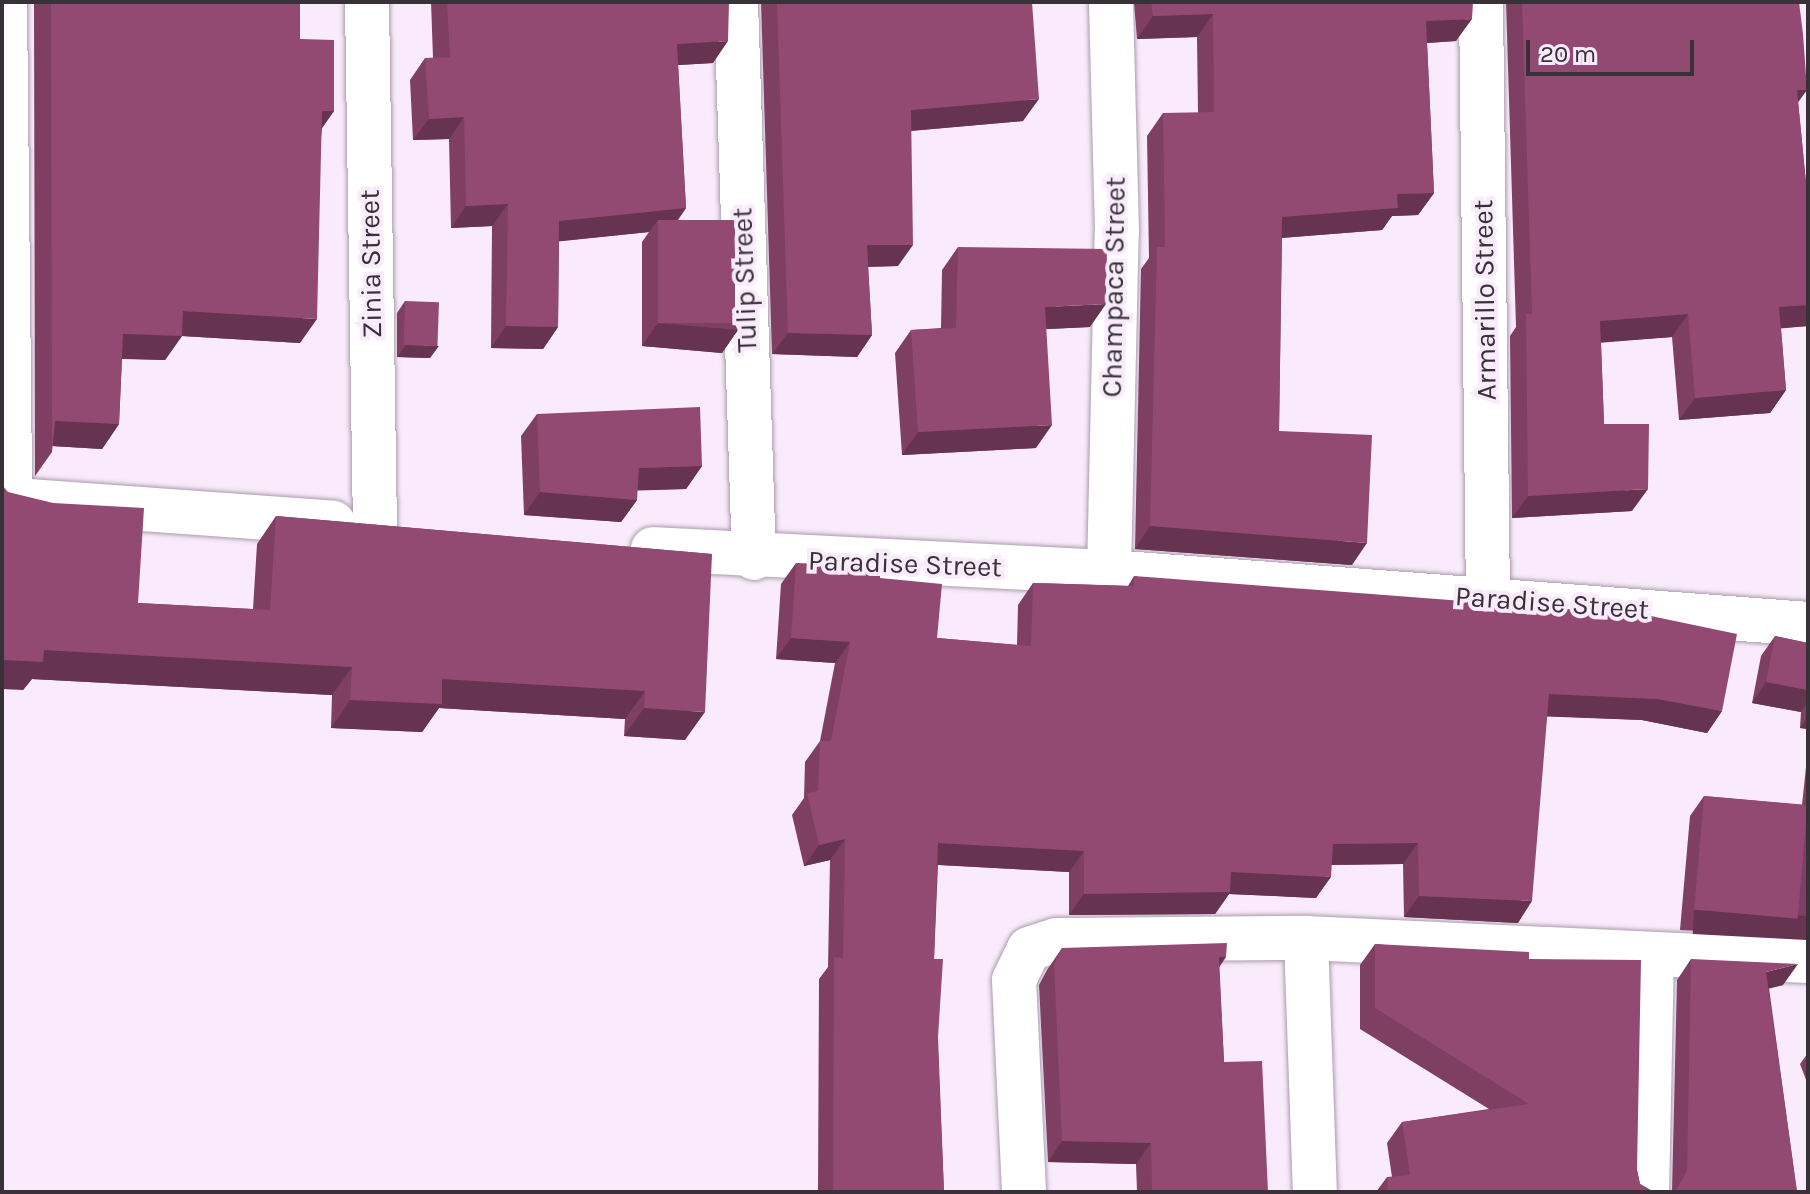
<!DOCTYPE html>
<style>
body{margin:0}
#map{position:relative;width:1810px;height:1194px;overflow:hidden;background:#f9ebfb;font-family:Karla,sans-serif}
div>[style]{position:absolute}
.roads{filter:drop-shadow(0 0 2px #a99cab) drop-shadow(0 0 2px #a99cab)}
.minor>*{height:44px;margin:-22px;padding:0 22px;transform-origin:22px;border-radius:22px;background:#fff}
.wall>*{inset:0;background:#7e3f62}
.shaded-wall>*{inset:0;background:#663350;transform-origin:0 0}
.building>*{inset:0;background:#924972;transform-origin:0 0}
span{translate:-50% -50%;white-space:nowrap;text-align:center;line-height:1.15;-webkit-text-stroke:8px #f9ebfb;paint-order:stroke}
.street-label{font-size:28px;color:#383238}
.frame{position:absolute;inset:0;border:4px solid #383238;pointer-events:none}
.scale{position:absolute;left:1526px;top:40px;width:168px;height:36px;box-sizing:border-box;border:4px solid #383238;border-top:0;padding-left:10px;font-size:24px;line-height:28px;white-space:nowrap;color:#383238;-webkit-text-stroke:6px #f9ebfb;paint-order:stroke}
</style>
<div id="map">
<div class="roads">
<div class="minor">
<i style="left:5px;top:2px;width:497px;rotate:89.4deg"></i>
<i style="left:367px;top:2px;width:524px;rotate:89.13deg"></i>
<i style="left:736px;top:2px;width:556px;rotate:88.15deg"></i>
<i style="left:1481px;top:2px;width:596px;rotate:89.33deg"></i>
<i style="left:2px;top:499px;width:332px;rotate:4.1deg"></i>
<i style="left:653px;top:549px;width:457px;rotate:2.9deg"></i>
<i style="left:1109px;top:572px;width:701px;rotate:4.25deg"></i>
<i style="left:1109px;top:572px;width:340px;rotate:-88.7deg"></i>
<i style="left:1117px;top:232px;width:230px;rotate:-91.5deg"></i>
<i style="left:1306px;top:938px;width:254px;rotate:88deg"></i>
<i style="left:1024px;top:1192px;width:212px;rotate:-92.7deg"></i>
<i style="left:1014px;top:980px;width:34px;rotate:-64deg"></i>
<i style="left:1029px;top:949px;width:29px;rotate:-18deg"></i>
<i style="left:1057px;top:940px;width:249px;rotate:-0.5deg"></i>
<i style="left:1306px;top:938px;width:503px;rotate:2.62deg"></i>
<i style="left:1647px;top:1192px;width:235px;rotate:-88.8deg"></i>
</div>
</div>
<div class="wall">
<i style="clip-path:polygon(34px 2px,300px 2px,300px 39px,334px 111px,322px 128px,300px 343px,182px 336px,165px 360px,122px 359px,119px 424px,102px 449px,52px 446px,52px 452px,35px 476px)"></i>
<i style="clip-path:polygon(431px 2px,729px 2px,713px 63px,678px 65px,686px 208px,678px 220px,738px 330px,722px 353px,642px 346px,642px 242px,649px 232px,559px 241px,558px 327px,543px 349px,491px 348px,492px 226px,451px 228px,449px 139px,413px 140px,410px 80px,425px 58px,433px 58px)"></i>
<i style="clip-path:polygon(761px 2px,1032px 2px,1023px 121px,911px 131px,898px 266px,868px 267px,872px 335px,857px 357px,772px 354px)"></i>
<i style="clip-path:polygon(1134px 2px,1473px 2px,1456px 41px,1427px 43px,1434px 193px,1418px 215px,1392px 216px,1382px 230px,1282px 238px,1279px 431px,1352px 565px,1135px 549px,1141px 269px,1149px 258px,1147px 136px,1163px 113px,1198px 113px,1197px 37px,1137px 39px)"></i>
<i style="clip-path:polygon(1506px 2px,1799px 2px,1798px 102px,1808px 203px,1808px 326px,1781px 328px,1786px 390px,1770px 413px,1679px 420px,1672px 337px,1601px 342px,1604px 424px,1632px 511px,1512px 518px,1510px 336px,1516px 327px)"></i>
<i style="clip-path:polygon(958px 247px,1090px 327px,1046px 329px,1036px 448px,902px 455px,895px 353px,911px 330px,941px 328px,942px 270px)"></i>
<i style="clip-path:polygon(405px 301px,430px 358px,397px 357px,397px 313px)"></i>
<i style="clip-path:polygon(537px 414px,702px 466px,686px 489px,637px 490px,637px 500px,621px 522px,524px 515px,521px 436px)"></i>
<i style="clip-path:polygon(8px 492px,138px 603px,253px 609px,257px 544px,276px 516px,712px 554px,685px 740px,624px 736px,625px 719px,439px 708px,422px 732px,331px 728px,332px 695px,32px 679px,23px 690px)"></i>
<i style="clip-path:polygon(796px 563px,880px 578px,937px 638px,1017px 645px,1018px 605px,1033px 583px,1128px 586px,1134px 576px,1722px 711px,1707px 733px,1642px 720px,1547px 716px,1518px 923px,1404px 917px,1403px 864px,1331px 865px,1316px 898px,1229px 894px,1215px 914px,1069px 915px,1069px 872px,938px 865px,934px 959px,944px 1192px,818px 1192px,819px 979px,828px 967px,830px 860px,804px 866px,792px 815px,804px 798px,805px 762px,820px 741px,835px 663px,776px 659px,781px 584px)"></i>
<i style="clip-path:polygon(1775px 636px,1808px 643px,1808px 729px,1800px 728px,1801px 712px,1752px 703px,1761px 656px)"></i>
<i style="clip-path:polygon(1808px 748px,1808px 937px,1680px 930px,1690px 816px,1704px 796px,1802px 805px)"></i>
<i style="clip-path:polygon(1375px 944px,1529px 959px,1637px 1170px,1640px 1184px,1654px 1192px,1376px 1192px,1387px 1177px,1392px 1177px,1387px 1143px,1402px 1122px,1489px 1109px,1360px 1029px,1360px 965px)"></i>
<i style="clip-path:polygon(1062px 948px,1219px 967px,1224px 1062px,1268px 1192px,1137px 1192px,1136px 1164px,1048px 1162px,1039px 985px,1047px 970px)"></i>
<i style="clip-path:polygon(1691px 959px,1783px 985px,1769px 988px,1797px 1192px,1672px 1192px,1677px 980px)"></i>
<i style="clip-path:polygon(1808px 1053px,1808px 1085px,1800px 1064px)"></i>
</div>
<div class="shaded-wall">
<i style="clip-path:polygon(1213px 14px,1197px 37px,1137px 39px,1153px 16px)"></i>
<i style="clip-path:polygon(1472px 19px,1456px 41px,1411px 44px,1426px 21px)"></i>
<i style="clip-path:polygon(728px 41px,713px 63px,662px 66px,677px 44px)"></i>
<i style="clip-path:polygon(1797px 90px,1807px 90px,1791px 112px)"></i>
<i style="clip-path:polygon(1039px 99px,1023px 121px,895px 132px,911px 110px)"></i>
<i style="clip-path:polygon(322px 111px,334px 111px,317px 135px)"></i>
<i style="clip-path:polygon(464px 117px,449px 139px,413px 140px,429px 119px)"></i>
<i style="clip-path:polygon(1434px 193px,1418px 215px,1392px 216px,1382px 230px,1266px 239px,1282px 217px,1397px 194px)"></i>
<i style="clip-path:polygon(508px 204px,492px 226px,451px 228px,466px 206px)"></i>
<i style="clip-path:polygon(686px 208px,670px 230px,658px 220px,649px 232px,544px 243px,559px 221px)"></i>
<i style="clip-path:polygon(867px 245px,913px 245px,898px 266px,852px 267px)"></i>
<i style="clip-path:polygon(1106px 304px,1090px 327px,1029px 330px,1045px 307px)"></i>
<i style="clip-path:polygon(1808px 305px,1808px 326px,1763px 330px,1779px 307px)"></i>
<i style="clip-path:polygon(183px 311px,317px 319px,300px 343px,182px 336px,165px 360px,106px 358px,123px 334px)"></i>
<i style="clip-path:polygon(1688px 314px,1672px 337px,1585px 344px,1600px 321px)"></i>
<i style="clip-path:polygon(658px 323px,738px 330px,722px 353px,642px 346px)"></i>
<i style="clip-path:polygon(506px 326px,558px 327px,543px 349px,491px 348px)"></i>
<i style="clip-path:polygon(788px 333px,872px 335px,857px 357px,772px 354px)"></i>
<i style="clip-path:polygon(406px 345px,439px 346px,430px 358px,397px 357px)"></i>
<i style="clip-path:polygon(1786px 390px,1770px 413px,1679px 420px,1695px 398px)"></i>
<i style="clip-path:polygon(55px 421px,119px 424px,102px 449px,52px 446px)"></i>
<i style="clip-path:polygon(1052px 425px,1036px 448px,902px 455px,918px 432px)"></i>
<i style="clip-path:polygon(702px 466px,686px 489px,623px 491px,639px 468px)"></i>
<i style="clip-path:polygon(1648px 489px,1632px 511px,1512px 518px,1528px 496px)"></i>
<i style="clip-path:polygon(540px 492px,637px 500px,621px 522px,524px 515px)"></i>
<i style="clip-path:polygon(1150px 526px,1367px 543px,1352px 565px,1135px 549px)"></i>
<i style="clip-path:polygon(791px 638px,850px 642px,835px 663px,776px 659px)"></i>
<i style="clip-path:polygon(44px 650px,352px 667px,332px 695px,32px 679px,23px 690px,2px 689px,2px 660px)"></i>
<i style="clip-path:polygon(442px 679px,645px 691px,625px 719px,439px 708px,422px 732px,331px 728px,350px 700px)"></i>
<i style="clip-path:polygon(1766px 682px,1808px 690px,1808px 702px,1801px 712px,1752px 703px)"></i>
<i style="clip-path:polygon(1549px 694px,1657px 699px,1722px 711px,1707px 733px,1642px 720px,1534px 716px)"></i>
<i style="clip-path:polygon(644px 708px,705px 712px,685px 740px,624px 736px)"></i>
<i style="clip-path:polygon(1808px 717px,1808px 729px,1800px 728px)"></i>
<i style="clip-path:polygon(845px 839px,830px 860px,804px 866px,819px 845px)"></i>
<i style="clip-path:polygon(938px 843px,1084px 851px,1069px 872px,923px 864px)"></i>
<i style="clip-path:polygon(1418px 843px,1403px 864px,1318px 865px,1333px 844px)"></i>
<i style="clip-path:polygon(1231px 872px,1331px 877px,1316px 898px,1229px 894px,1215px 914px,1069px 915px,1084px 894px)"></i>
<i style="clip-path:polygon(1419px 896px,1532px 901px,1518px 923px,1404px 917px)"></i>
<i style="left:1694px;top:910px;width:114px;height:24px;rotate:3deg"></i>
<i style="clip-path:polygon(1219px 957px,1226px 957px,1212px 978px)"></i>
<i style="clip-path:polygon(1798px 964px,1783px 985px,1752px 993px,1766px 972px)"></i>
<i style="clip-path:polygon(1062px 1141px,1151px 1143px,1136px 1164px,1048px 1162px)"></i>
</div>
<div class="building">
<i style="clip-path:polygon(51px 2px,300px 2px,300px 39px,334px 40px,334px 111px,322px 111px,317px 319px,183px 311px,182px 336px,123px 334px,119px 424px,55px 421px,52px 452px)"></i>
<i style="clip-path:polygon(447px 2px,729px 2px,728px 41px,677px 44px,686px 208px,559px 221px,558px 327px,506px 326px,508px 204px,466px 206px,464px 117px,429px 119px,425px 58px,450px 57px)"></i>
<i style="clip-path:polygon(777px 2px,1032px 2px,1039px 99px,911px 110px,913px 245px,867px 245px,872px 335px,788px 333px)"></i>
<i style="clip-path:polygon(1151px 2px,1473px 2px,1472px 19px,1426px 21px,1434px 193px,1397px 194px,1398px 208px,1282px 217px,1279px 431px,1372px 435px,1367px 543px,1150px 526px,1157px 247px,1165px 247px,1163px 113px,1214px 112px,1213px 14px,1153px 16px)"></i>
<i style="clip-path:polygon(1522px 2px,1799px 2px,1803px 34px,1807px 90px,1797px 90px,1808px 203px,1808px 305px,1779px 307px,1786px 390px,1695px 398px,1688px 314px,1600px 321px,1604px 424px,1649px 424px,1648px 489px,1528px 496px,1526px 314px,1532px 314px)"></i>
<i style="left:658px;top:220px;width:77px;height:103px"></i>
<i style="clip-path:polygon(958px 247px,1107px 249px,1106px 304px,1045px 307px,1052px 425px,918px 432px,911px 330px,956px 328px)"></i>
<i style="left:405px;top:301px;width:34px;height:44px;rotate:2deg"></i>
<i style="clip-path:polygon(700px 407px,702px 466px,639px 468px,637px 500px,540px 492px,537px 414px)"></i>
<i style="clip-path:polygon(2px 485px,8px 492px,53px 503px,144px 508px,138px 603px,270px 610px,276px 516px,712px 554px,705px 712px,644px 708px,645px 691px,442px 679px,442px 704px,350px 700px,352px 667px,44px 650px,43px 662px,2px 660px)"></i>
<i style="clip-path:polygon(796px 563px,881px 566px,880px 578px,942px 584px,937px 638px,1031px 646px,1033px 583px,1134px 586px,1134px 576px,1646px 615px,1737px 634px,1722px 711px,1657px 699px,1549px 694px,1532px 901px,1419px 896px,1418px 843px,1333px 844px,1331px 877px,1231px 872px,1230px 892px,1084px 894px,1084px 851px,938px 843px,934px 959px,943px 959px,938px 1037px,944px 1192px,833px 1192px,834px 957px,843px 958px,845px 839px,819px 845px,807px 793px,818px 791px,820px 741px,831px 741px,850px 642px,791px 638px)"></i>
<i style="clip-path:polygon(1775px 636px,1808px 643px,1808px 690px,1766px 682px)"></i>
<i style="left:1704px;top:796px;width:104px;height:114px;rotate:5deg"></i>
<i style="clip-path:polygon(1227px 943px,1226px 957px,1219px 957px,1224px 1062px,1262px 1061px,1268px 1192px,1152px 1192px,1151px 1143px,1062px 1141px,1054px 964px,1062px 948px)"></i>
<i style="clip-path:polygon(1375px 944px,1529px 952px,1529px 959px,1641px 960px,1637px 1170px,1640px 1184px,1654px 1192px,1388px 1192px,1387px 1177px,1410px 1175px,1402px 1122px,1529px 1104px,1375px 1008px)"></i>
<i style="clip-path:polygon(1691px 959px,1798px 964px,1766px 972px,1797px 1192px,1675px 1192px,1687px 1171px)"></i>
</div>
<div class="street-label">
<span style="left:371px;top:264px;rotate:-91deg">Zinia Street</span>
<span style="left:745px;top:280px;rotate:-92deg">Tulip Street</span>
<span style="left:1114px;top:287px;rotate:-89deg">Champaca Street</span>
<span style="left:1485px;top:300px;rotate:-91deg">Armarillo Street</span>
<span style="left:905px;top:564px;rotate:2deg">Paradise Street</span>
<span style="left:1552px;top:603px;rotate:4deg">Paradise Street</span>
</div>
<div class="frame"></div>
<div class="scale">20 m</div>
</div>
